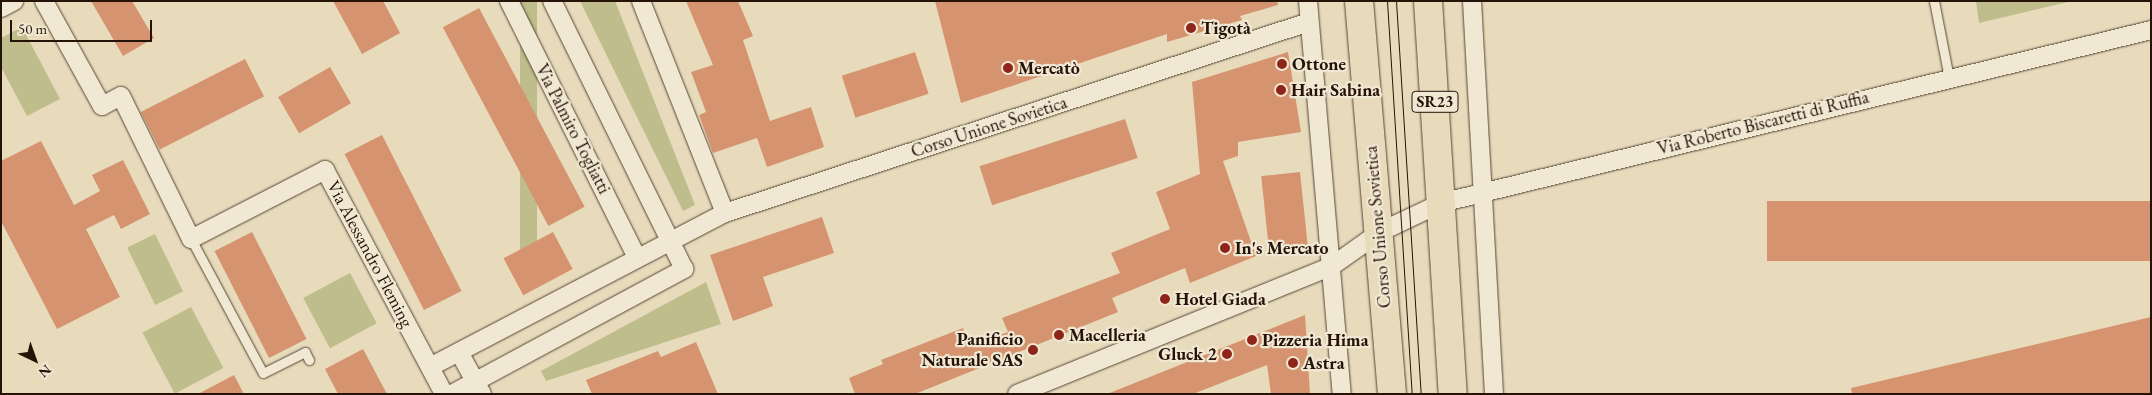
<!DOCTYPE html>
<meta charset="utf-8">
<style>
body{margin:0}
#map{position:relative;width:2152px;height:395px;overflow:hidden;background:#e8dbbc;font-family:"EB Garamond",serif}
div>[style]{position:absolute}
.green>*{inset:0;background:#bebd8b;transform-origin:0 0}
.building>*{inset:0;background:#d5946f;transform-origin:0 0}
.roads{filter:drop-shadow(0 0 1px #564535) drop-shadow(0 0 1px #564535)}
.lane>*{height:9px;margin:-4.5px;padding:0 4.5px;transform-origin:4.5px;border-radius:4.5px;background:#f0e8d3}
.street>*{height:18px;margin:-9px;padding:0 9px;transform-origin:9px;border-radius:9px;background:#f0e8d3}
.primary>*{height:28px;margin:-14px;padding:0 14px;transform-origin:14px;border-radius:14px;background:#e8dbbc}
.tram>*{height:1px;margin:-0.5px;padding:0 0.5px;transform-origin:0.5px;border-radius:0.5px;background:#261308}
.dots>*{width:14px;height:14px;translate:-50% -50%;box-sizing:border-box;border:2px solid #f0e8d3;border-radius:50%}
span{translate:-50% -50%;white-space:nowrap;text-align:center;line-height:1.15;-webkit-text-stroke:4.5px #f0e8d3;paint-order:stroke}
.shield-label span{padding:1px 4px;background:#f0e8d3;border:1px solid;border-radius:4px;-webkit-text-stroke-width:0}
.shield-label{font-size:16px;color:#261308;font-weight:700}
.poi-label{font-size:18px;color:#261308;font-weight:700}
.left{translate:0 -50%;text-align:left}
.right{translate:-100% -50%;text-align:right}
.street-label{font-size:18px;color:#261308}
.frame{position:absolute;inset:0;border:2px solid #261308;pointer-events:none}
.north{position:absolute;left:10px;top:335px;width:50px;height:50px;-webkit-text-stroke:4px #f0e8d3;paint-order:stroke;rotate:138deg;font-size:14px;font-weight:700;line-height:20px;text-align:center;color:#261308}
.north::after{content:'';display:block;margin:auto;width:18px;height:22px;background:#261308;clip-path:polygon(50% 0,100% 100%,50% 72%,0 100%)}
.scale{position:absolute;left:10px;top:20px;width:142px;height:22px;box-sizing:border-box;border:2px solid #261308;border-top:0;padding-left:6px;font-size:15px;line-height:18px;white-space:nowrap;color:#261308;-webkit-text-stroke:4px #f0e8d3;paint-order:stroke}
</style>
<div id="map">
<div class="green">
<i style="left:520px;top:1px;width:17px;height:274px"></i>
<i style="clip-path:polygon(580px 1px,615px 1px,695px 205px,683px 211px)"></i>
<i style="clip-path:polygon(1976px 1px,2072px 1px,1979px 23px)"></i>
<i style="clip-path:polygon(22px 27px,60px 99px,27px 116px,1px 67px,1px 38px)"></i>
<i style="left:155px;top:234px;width:64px;height:31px;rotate:64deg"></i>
<i style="left:350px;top:273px;width:57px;height:53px;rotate:62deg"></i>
<i style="clip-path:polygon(706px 282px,721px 324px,546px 381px,541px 371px)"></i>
<i style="left:191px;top:307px;width:69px;height:55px;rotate:62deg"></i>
</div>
<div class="building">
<i style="clip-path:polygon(91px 1px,132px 1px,154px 38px,123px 56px)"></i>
<i style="clip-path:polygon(333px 1px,383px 1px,400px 33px,362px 54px)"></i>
<i style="clip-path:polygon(686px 1px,738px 1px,753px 36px,743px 40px,770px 121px,811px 107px,824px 147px,767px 167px,757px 138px,713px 153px,699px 115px,706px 112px,691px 72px,713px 65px)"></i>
<i style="clip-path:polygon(935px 1px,1277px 1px,1278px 5px,1240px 16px,1242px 20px,1167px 42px,1167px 34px,961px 103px)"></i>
<i style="left:479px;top:8px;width:225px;height:41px;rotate:62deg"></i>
<i style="left:915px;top:52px;width:44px;height:77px;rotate:72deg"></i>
<i style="clip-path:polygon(1288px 52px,1301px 132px,1238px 142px,1238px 156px,1223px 161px,1256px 256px,1190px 283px,1185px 268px,1112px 298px,1118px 312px,915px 394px,855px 394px,849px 378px,883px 364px,881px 360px,963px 328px,970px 346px,1008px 332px,1002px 318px,1120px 273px,1111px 253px,1170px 229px,1156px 192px,1200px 174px,1192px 82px)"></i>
<i style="left:245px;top:59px;width:42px;height:117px;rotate:63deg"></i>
<i style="left:330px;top:67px;width:42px;height:60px;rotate:60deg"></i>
<i style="left:1125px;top:119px;width:41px;height:153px;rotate:72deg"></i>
<i style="left:382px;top:135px;width:175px;height:42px;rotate:63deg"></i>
<i style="clip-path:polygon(41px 141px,74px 205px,100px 191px,92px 175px,123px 160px,150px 214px,121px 229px,114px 215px,86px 229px,120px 297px,57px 329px,1px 221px,1px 161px)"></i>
<i style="left:1300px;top:172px;width:75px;height:39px;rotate:84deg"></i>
<i style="left:2151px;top:201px;width:60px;height:384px;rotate:90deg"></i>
<i style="clip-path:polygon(822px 217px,834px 253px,763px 277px,773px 306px,733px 321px,710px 255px)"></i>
<i style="left:252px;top:232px;width:120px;height:42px;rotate:63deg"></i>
<i style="left:553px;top:232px;width:42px;height:56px;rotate:62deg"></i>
<i style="clip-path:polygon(1305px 315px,1310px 394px,1271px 394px,1267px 365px,1193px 394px,1107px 394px)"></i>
<i style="clip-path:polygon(2151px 317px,2151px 394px,1852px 394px,1851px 388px)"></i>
<i style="clip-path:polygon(696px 342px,718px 394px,592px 394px,586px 380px,658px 351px,661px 357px)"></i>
<i style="clip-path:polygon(363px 349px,387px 394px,338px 394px,325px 369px)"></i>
<i style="clip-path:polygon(234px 375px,244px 394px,198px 394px)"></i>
</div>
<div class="roads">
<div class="lane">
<i style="left:1934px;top:1px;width:78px;rotate:79deg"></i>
<i style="left:191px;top:239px;width:152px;rotate:61.8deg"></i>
<i style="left:263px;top:373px;width:47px;rotate:-26.6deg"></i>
<i style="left:305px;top:352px;width:9px;rotate:63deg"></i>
</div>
<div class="street">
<i style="left:44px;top:1px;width:120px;rotate:61.1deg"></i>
<i style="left:102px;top:106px;width:21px;rotate:-28deg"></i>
<i style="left:121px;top:96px;width:159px;rotate:63.9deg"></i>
<i style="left:191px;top:239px;width:151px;rotate:-27.2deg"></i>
<i style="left:325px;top:170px;width:254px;rotate:62deg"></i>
<i style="left:509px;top:1px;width:287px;rotate:63.5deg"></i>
<i style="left:641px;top:1px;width:228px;rotate:68.4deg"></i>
<i style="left:1308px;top:1px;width:394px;rotate:85.1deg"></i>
<i style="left:1472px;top:1px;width:394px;rotate:86.8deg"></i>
<i style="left:1px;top:8px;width:15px;rotate:-28deg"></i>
<i style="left:459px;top:352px;width:48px;rotate:61.3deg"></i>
<i style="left:430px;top:367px;width:333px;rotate:-27.6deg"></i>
<i style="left:725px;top:213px;width:614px;rotate:-18.11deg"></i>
<i style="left:452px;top:394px;width:264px;rotate:-28.3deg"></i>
<i style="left:684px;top:269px;width:299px;rotate:-116.2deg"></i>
<i style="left:1017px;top:394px;width:340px;rotate:-22.1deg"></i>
<i style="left:1332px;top:266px;width:59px;rotate:-35.3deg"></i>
<i style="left:1380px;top:232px;width:68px;rotate:-25.4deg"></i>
<i style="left:1441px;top:203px;width:731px;rotate:-13.69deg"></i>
</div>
<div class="primary">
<i style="left:1359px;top:1px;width:394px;rotate:85.2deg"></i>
<i style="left:1428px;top:1px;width:394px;rotate:86.4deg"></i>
</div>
</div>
<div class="tram">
<i style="left:1387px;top:1px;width:394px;rotate:86.4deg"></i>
<i style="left:1396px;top:1px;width:394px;rotate:86.4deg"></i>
</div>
<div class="dots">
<i style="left:1191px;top:28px;background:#8f2418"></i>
<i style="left:1282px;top:64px;background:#8f2418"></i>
<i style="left:1008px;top:68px;background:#8f2418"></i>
<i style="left:1281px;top:90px;background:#8f2418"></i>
<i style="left:1225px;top:248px;background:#8f2418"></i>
<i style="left:1165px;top:299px;background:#8f2418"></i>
<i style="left:1059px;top:335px;background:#8f2418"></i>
<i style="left:1252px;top:340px;background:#8f2418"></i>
<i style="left:1033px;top:350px;background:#8f2418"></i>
<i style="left:1227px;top:354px;background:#8f2418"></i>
<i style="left:1293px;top:363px;background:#8f2418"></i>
</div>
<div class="shield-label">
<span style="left:1435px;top:102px">SR23</span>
</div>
<div class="poi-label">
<span class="left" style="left:1201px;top:28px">Tigotà</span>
<span class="left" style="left:1292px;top:64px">Ottone</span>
<span class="left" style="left:1018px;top:68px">Mercatò</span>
<span class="left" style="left:1291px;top:90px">Hair Sabina</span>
<span class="left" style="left:1235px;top:248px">In's Mercato</span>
<span class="left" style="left:1175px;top:299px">Hotel Giada</span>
<span class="left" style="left:1069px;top:335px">Macelleria</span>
<span class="right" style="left:1023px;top:350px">Panificio<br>Naturale SAS</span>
<span class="left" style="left:1262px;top:340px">Pizzeria Hima</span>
<span class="right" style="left:1217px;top:354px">Gluck 2</span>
<span class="left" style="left:1303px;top:363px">Astra</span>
</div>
<div class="street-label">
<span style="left:1763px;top:123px;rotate:-14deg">Via Roberto Biscaretti di Ruffia</span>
<span style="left:989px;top:127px;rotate:-18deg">Corso Unione Sovietica</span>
<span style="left:573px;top:129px;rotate:63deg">Via Palmiro Togliatti</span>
<span style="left:1378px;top:227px;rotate:-95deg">Corso Unione Sovietica</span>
<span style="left:370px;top:254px;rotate:62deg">Via Alessandro Fleming</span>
</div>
<div class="frame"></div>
<div class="north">N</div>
<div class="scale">50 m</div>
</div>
